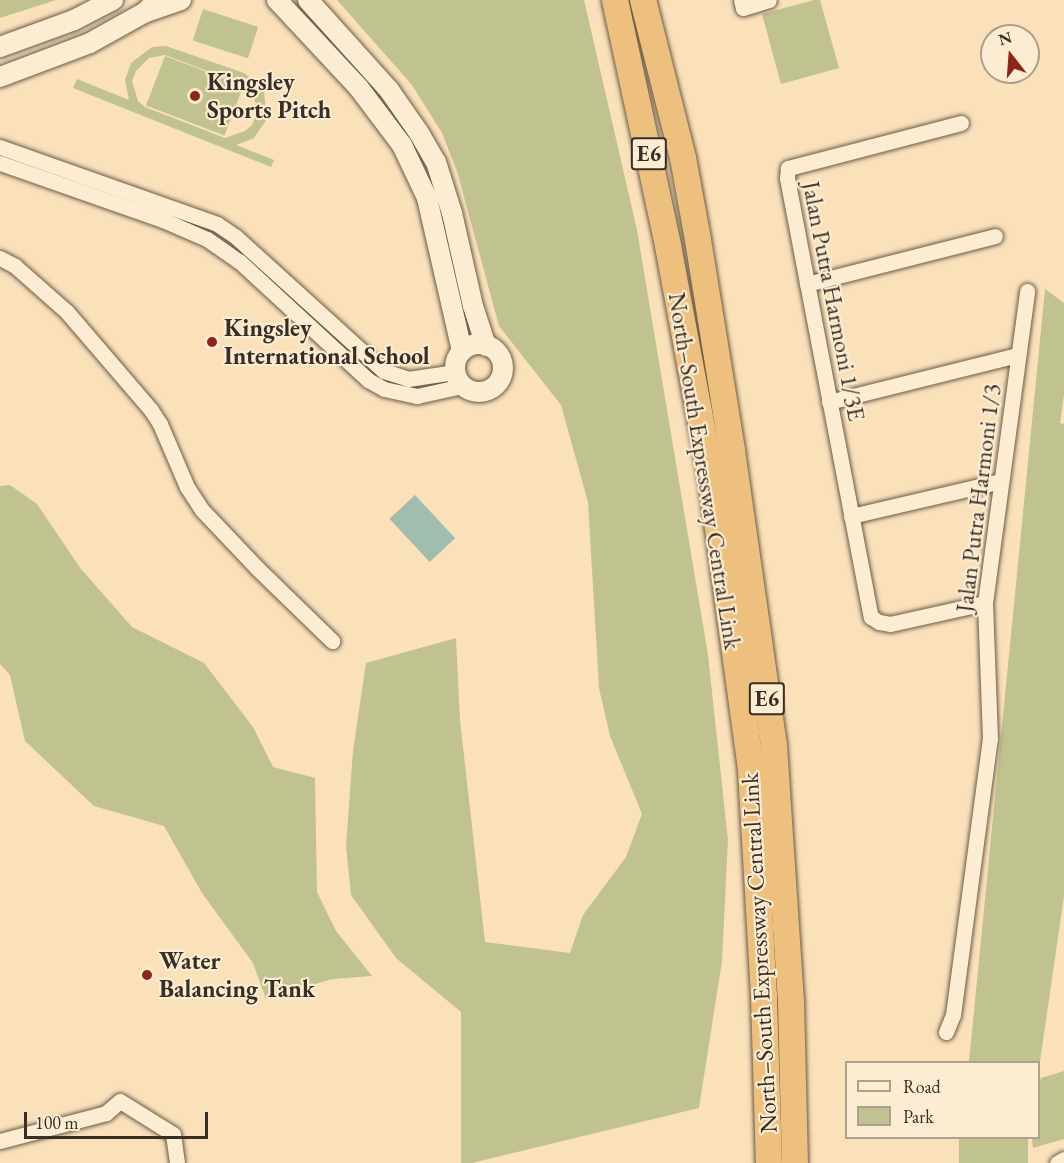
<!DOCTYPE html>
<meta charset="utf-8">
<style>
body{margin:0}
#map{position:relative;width:1064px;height:1163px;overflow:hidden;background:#fbe1ba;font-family:"EB Garamond",serif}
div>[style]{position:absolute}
.green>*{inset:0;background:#c0c28f;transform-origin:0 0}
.water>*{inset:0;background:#9fbead;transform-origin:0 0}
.roads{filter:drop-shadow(0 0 2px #685c4a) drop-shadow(0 0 2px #685c4a)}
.street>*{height:15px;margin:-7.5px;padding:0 7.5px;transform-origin:7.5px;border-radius:7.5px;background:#fcecd2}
.secondary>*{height:20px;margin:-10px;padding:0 10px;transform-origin:10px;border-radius:10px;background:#fcecd2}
.secondary>.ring{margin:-10px;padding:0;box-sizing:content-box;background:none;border:20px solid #fcecd2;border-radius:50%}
.highway>*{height:26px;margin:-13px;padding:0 13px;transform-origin:13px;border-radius:13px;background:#eec07d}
.dots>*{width:16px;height:16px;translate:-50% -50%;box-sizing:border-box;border:3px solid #fcecd2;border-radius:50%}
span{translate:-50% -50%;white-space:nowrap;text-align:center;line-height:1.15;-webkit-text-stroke:4.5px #fcecd2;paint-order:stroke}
.shield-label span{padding:2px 4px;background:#fcecd2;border:2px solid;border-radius:4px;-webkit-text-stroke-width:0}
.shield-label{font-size:22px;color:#372f25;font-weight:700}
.poi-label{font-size:24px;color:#372f25;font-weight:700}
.left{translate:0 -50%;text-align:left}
.street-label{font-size:24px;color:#372f25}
.legend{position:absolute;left:845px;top:1061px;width:195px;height:78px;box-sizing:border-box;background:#fcecd2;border:2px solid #ada08d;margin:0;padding:8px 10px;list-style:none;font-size:18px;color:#372f25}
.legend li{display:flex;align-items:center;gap:12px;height:30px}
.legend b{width:30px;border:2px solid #ada08d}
.north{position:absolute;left:980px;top:24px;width:60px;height:60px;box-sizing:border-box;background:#fcecd2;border:2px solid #ada08d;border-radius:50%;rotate:343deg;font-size:16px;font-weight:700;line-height:24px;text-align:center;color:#372f25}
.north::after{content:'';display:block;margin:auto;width:21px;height:27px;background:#8f2418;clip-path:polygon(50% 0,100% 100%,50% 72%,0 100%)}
.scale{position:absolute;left:24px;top:1112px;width:184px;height:27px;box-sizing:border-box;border:3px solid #372f25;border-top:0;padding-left:8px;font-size:18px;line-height:21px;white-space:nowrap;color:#372f25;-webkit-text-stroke:4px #fcecd2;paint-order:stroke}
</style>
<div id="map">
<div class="green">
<i style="clip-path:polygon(0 0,56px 0,0 18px)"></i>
<i style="clip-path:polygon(337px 0,584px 0,637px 230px,708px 655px,728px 840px,722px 961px,699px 1108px,472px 1163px,461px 1163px,461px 1012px,396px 958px,351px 895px,346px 846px,353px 751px,366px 663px,456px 638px,460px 720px,485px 942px,570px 953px,583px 915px,626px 857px,642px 814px,610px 736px,599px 688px,588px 502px,561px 405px,499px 326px,457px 171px,442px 133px,412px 85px)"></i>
<i style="clip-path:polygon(814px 0,820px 0,839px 68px,781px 84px,762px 14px)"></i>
<i style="left:203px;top:9px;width:58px;height:33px;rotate:18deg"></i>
<i style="clip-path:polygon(evenodd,166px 46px,244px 73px,257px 83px,264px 92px,267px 119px,254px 138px,236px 145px,274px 160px,271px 167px,73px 88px,77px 79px,129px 100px,125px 80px,131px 63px,152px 47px,166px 46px,165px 55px,244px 85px,252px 91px,258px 110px,252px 125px,245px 131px,225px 138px,145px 107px,138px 101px,132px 81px,136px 71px,149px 58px,165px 55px)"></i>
<i style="left:165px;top:56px;width:84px;height:53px;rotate:21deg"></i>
<i style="clip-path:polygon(1045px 289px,1064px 303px,1064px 394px,1060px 423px,1064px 424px,1064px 896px,1039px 1068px,1038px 1062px,969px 1062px)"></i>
<i style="clip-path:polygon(10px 485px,37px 504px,81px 569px,132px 627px,204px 663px,253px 727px,273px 767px,315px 778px,317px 892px,336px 931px,372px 976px,332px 979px,266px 999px,253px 963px,202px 893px,164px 826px,94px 806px,25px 741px,10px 675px,0 664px,0 486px)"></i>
<i style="clip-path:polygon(1064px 1071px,1064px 1139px,1033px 1148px,1032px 1138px,1038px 1138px,1038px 1085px,1041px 1078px)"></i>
<i style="left:959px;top:1138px;width:69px;height:25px"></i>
</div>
<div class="water">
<i style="left:415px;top:495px;width:59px;height:35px;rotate:47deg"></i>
</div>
<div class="roads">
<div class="street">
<i style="left:741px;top:0;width:8px;rotate:76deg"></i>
<i style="left:743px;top:8px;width:27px;rotate:-17deg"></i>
<i style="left:961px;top:123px;width:179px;rotate:165.4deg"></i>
<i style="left:788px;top:168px;width:10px;rotate:96deg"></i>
<i style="left:787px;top:178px;width:447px;rotate:79.2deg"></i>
<i style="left:871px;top:617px;width:9px;rotate:32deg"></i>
<i style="left:879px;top:622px;width:11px;rotate:10deg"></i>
<i style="left:890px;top:624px;width:97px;rotate:-12.5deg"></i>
<i style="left:0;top:147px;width:230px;rotate:19.5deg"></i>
<i style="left:217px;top:224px;width:23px;rotate:34deg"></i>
<i style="left:236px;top:237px;width:200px;rotate:42.2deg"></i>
<i style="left:384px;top:371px;width:25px;rotate:18deg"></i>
<i style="left:408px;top:379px;width:48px;rotate:-8.5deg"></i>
<i style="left:0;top:163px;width:173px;rotate:19.3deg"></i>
<i style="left:163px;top:220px;width:48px;rotate:23.4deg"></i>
<i style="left:207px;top:239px;width:39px;rotate:35deg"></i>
<i style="left:239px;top:261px;width:176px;rotate:42.7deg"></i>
<i style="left:368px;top:380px;width:18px;rotate:29deg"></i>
<i style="left:384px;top:389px;width:34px;rotate:12deg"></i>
<i style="left:417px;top:396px;width:46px;rotate:-12.5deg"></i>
<i style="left:0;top:258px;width:17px;rotate:28deg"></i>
<i style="left:15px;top:266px;width:69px;rotate:41.5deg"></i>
<i style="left:67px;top:312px;width:129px;rotate:49.4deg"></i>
<i style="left:151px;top:410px;width:17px;rotate:57deg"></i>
<i style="left:160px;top:424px;width:69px;rotate:66.8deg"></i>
<i style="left:187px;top:487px;width:27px;rotate:57deg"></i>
<i style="left:202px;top:510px;width:80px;rotate:46.5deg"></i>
<i style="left:257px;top:568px;width:105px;rotate:44.2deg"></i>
<i style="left:807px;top:284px;width:194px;rotate:-14.3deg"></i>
<i style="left:829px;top:402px;width:195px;rotate:-14deg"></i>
<i style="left:851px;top:516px;width:154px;rotate:-13.1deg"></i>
<i style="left:946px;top:1032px;width:18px;rotate:-68deg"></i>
<i style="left:953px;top:1015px;width:278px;rotate:-82.4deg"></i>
<i style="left:990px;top:739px;width:136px;rotate:-92.1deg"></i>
<i style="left:985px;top:603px;width:315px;rotate:-82.3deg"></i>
<i style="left:0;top:1141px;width:110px;rotate:-14.8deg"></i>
<i style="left:106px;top:1113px;width:18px;rotate:-41deg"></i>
<i style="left:120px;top:1101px;width:62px;rotate:31.9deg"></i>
<i style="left:173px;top:1134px;width:29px;rotate:82deg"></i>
<i style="left:1057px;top:1163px;width:8px;rotate:-30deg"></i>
</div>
<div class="secondary">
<i style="left:277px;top:0;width:120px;rotate:47deg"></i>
<i style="left:359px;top:88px;width:71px;rotate:53deg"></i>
<i style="left:402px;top:145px;width:59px;rotate:64.7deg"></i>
<i style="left:427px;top:198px;width:157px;rotate:77.1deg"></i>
<i style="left:308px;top:0;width:121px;rotate:48deg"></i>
<i style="left:389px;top:90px;width:52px;rotate:55.1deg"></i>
<i style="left:419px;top:133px;width:34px;rotate:60deg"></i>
<i style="left:436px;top:162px;width:53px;rotate:72.6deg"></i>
<i style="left:452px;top:213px;width:95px;rotate:77.3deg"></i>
<i style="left:473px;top:306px;width:42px;rotate:72deg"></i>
<i style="left:146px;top:12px;width:37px;rotate:-19deg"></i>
<i style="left:0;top:47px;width:79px;rotate:-20deg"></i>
<i style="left:74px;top:20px;width:44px;rotate:-27.1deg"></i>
<i style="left:0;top:77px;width:96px;rotate:-20.7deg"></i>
<i style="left:90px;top:43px;width:62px;rotate:-29.1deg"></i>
<i style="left:144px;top:13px;width:19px;rotate:-43deg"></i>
<i class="ring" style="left:455px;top:344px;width:28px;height:28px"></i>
</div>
<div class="highway">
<i style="left:615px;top:0;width:252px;rotate:77.8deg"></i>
<i style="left:668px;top:246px;width:228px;rotate:79.4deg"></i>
<i style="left:710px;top:470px;width:304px;rotate:82.2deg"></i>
<i style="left:751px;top:771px;width:226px;rotate:86.7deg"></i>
<i style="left:764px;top:997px;width:166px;rotate:88.3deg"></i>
<i style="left:643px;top:0;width:163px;rotate:75.8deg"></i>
<i style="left:683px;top:158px;width:83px;rotate:79.6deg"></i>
<i style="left:698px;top:240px;width:214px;rotate:80.8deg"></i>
<i style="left:732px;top:451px;width:298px;rotate:81.9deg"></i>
<i style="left:774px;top:746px;width:256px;rotate:86.2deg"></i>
<i style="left:791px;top:1001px;width:162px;rotate:88.6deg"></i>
</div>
</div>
<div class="dots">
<i style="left:195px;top:96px;background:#8f2418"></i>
<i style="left:212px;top:342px;background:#8f2418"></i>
<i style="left:147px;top:975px;background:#8f2418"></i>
</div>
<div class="shield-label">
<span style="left:649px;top:154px">E6</span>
<span style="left:767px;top:699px">E6</span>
</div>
<div class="poi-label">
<span class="left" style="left:207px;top:96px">Kingsley<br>Sports Pitch</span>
<span class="left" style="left:224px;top:342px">Kingsley<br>International School</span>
<span class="left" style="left:159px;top:975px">Water<br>Balancing Tank</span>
</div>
<div class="street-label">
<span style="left:834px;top:301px;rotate:79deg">Jalan Putra Harmoni 1/3E</span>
<span style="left:705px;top:471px;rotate:81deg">North–South Expressway Central Link</span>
<span style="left:978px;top:498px;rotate:-83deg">Jalan Putra Harmoni 1/3</span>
<span style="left:759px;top:953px;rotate:-93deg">North–South Expressway Central Link</span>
</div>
<ul class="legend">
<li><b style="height:8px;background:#fcecd2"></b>Road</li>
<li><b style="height:16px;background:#c0c28f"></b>Park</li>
</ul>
<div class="north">N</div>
<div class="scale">100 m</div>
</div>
